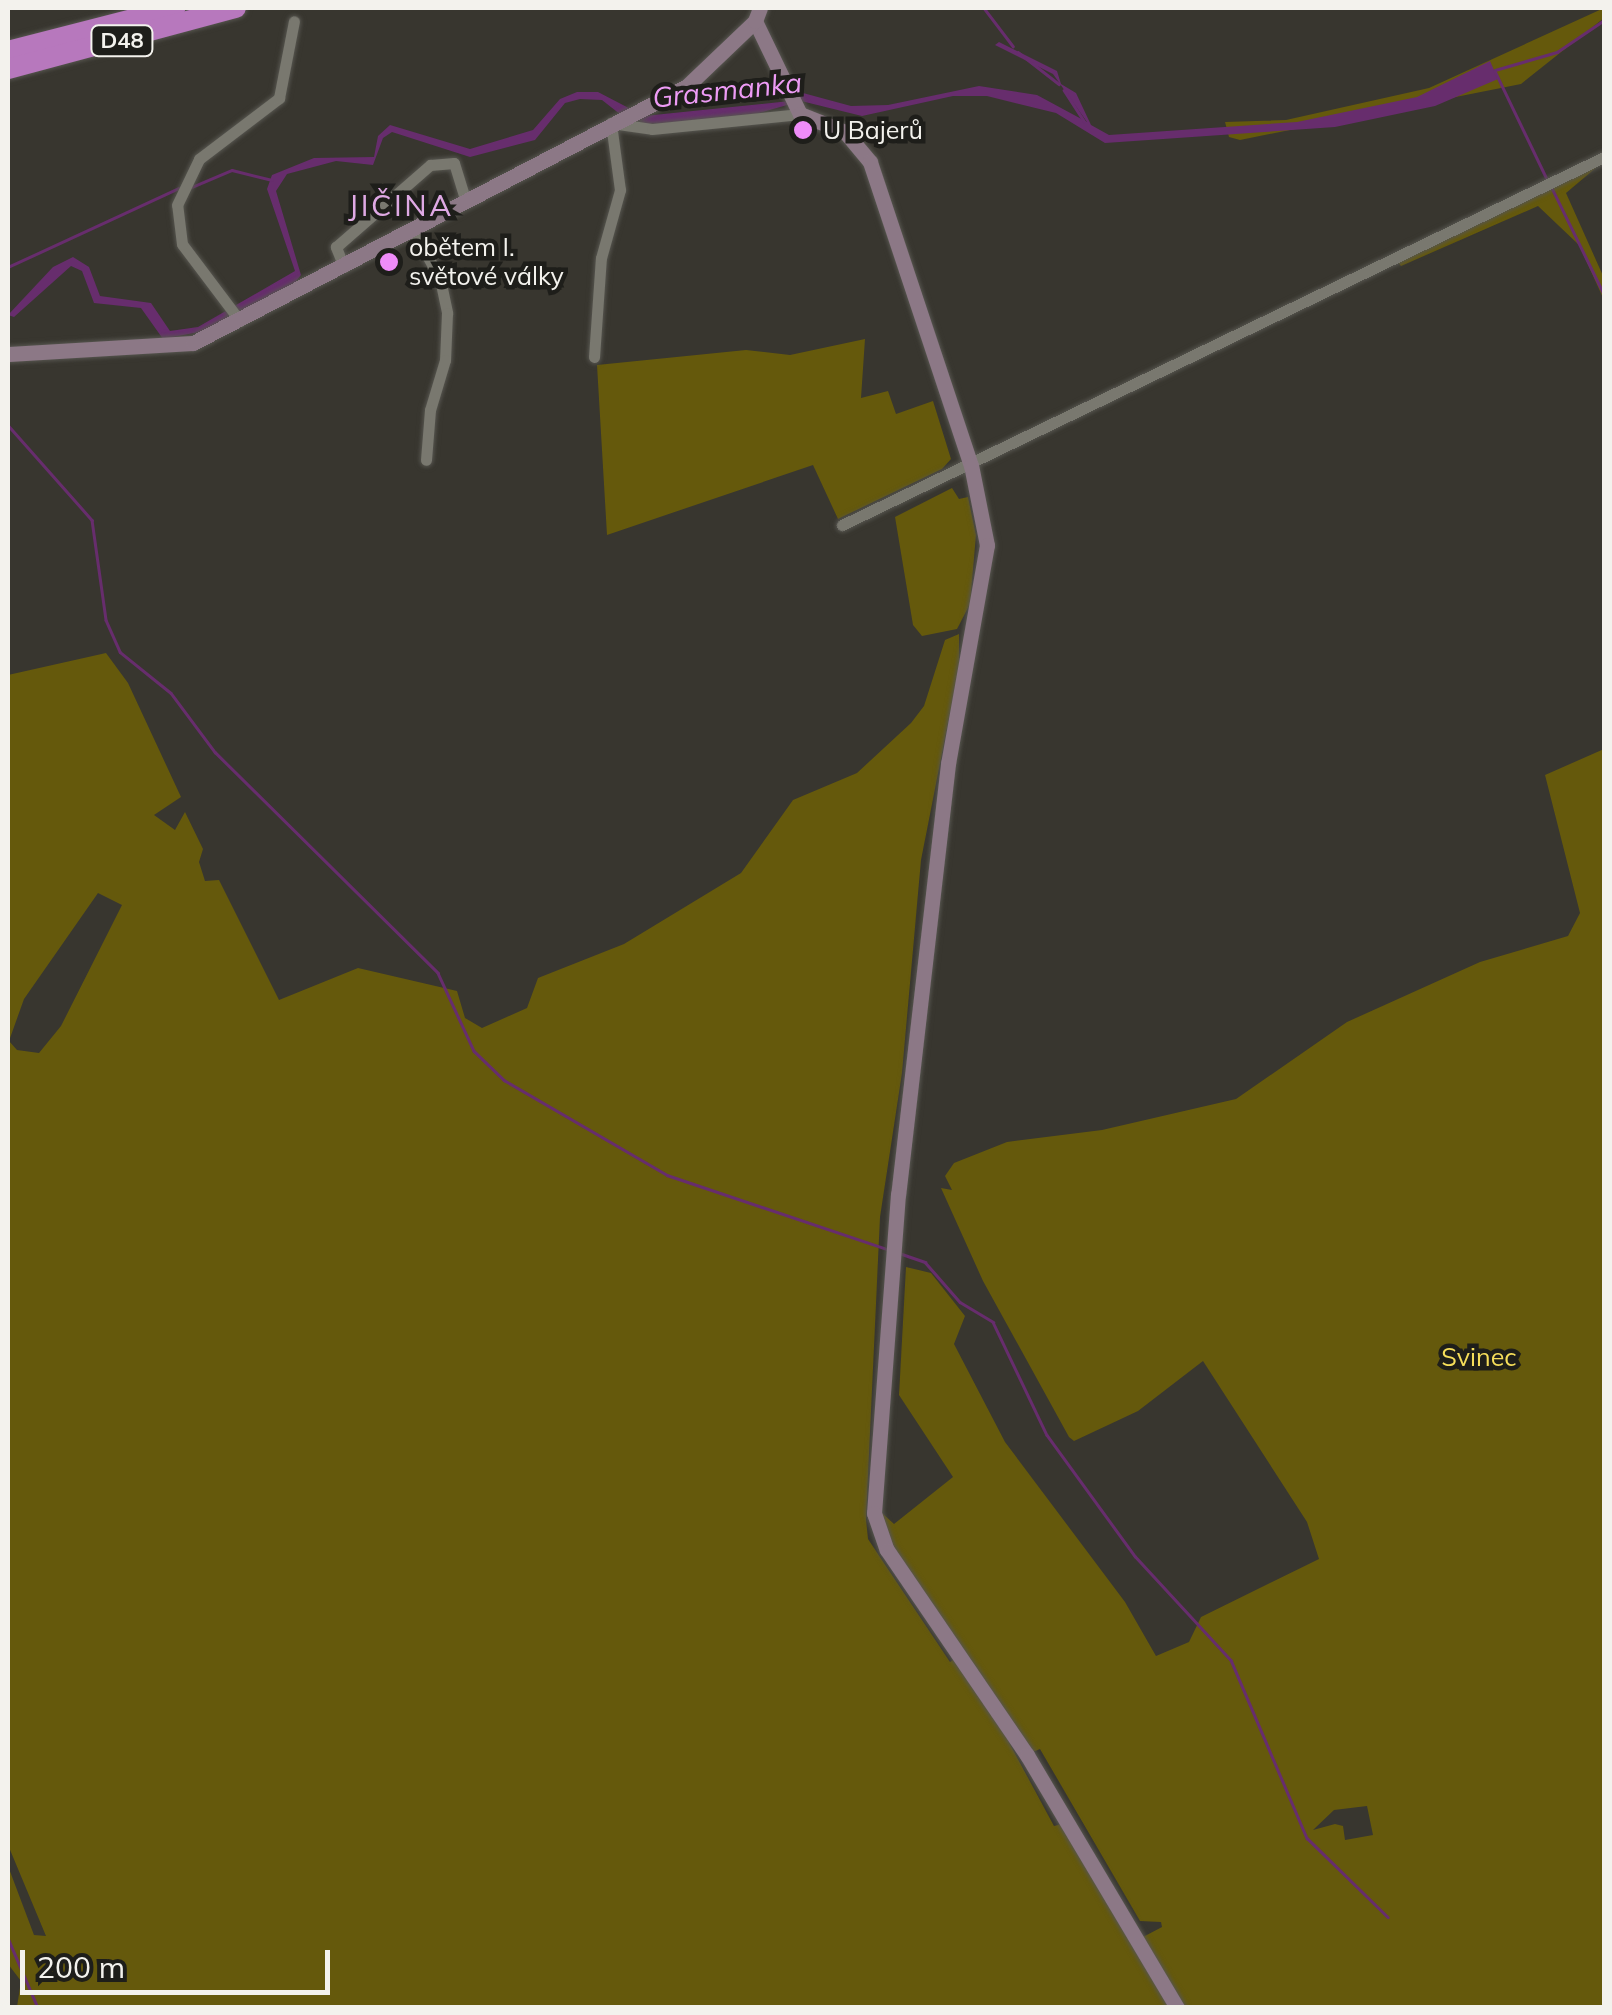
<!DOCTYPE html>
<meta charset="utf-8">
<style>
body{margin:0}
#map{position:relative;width:1612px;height:2015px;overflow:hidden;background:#38362f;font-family:Mulish,sans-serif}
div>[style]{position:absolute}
.green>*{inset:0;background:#65590c}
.water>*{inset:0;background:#672d6d}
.stream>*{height:2.5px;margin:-1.25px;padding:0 1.25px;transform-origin:1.25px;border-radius:1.25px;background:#672d6d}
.roads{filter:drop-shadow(0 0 2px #56554f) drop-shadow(0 0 2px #56554f)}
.street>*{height:11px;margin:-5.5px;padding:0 5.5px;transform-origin:5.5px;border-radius:5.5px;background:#79786f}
.secondary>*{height:15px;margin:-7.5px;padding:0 7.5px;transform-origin:7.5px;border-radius:7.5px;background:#8c7886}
.highway>*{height:20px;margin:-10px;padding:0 10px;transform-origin:10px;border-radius:10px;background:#b778bd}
.dots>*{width:28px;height:28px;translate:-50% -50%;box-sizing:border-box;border:5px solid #1e1e1a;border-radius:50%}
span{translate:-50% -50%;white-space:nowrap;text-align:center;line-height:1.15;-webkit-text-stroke:9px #1e1e1a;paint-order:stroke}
.shield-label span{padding:2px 8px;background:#1e1e1a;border:2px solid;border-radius:8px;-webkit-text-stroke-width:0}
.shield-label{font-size:22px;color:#f3f2ed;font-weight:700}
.poi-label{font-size:25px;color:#f3f2ed}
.left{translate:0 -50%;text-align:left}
.park-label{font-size:25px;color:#f6de5a}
.water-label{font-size:28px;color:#ed9bf5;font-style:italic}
.quarter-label{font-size:30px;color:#dfa9e4;letter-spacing:2.5px}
.frame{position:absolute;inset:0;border:10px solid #f3f2ed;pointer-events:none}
.scale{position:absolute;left:20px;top:1950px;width:310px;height:45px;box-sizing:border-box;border:5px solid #f3f2ed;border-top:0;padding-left:12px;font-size:30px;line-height:35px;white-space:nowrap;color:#f3f2ed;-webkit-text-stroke:8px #1e1e1a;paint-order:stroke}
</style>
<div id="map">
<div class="green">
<i style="clip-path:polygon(1604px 8px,1604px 18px,1521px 84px,1240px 140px,1229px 137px,1225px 122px,1286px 120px,1429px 88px)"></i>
<i style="clip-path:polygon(1604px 161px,1566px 193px,1604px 278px,1604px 300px,1579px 245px,1538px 206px,1401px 266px,1397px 261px)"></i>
<i style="clip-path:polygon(865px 339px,861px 398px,888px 391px,896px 414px,933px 401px,951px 459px,942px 469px,838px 519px,813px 465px,607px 535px,597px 365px,746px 350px,790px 355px)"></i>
<i style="clip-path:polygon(952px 488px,959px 499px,968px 497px,976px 535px,970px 604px,957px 629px,922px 636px,913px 625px,895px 517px)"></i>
<i style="clip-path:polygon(evenodd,959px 634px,959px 667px,921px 860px,902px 1073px,880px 1217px,866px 1519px,868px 1539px,950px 1662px,963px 1653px,889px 1541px,881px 1512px,894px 1524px,953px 1477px,899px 1395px,906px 1267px,931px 1273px,965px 1316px,954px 1344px,1005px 1442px,1125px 1602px,1156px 1656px,1189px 1642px,1201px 1617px,1319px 1559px,1307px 1522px,1203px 1361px,1138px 1411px,1074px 1441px,1069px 1437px,983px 1281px,941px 1188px,952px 1190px,945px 1176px,954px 1163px,1007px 1142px,1102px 1130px,1236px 1099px,1347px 1022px,1480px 962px,1568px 936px,1580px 913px,1545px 775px,1604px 749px,1604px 2007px,1184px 2007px,1143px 1937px,1162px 1927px,1161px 1922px,1140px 1921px,1040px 1749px,1033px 1752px,1006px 1737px,1054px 1826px,1062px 1824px,1173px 2007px,17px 2007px,21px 1981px,8px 1964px,8px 1866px,34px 1935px,46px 1936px,8px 1845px,8px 675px,106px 653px,128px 683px,181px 797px,154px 815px,175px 830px,185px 812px,203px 849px,199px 862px,205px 881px,219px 880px,279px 1000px,358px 968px,457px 991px,465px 1018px,482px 1028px,527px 1008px,538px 978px,624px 944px,741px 873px,793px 800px,857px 773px,911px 723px,924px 706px,945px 640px,959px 634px,98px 893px,122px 905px,61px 1026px,39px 1053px,17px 1050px,9px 1041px,24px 999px,98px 893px,959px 634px,1367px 1806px,1373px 1835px,1345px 1840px,1343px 1826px,1335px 1824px,1313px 1830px,1334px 1810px,1367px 1806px)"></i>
</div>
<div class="water">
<i style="clip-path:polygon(999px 42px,1057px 71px,1061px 84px,1076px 93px,1091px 125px,1109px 135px,1297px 122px,1417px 97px,1490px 61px,1498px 79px,1435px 106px,1335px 127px,1105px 143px,1056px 113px,987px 96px,953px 96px,862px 116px,801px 101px,742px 118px,649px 124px,630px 122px,602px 100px,580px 99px,565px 103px,535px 140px,470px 157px,392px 132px,383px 138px,373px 165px,336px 161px,287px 174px,276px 191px,301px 275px,293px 285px,199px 332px,163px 339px,141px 308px,94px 303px,82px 271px,71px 266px,14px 317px,8px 315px,53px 267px,73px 257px,89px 267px,100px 296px,151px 303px,170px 331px,198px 327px,295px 271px,267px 189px,272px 175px,314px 158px,374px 157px,378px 136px,390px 125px,470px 149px,533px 130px,560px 99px,577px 92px,598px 92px,644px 116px,790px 101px,803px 93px,851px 106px,888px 105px,979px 86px,1037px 95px,1087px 122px,1053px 74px,995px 45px)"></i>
</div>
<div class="stream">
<i style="left:984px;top:8px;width:48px;rotate:52.7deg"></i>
<i style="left:1018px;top:52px;width:52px;rotate:38deg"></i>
<i style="left:1495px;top:70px;width:65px;rotate:-16.2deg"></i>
<i style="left:1557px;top:52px;width:57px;rotate:-34.2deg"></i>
<i style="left:1495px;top:71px;width:122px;rotate:64.3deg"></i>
<i style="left:1064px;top:90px;width:37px;rotate:57deg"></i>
<i style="left:192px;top:187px;width:43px;rotate:-23deg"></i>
<i style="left:232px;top:170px;width:41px;rotate:14deg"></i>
<i style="left:1552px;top:188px;width:118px;rotate:63.9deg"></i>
<i style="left:8px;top:267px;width:188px;rotate:-24.8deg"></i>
<i style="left:8px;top:425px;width:127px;rotate:48.5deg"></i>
<i style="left:92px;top:520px;width:101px;rotate:82deg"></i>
<i style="left:106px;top:620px;width:35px;rotate:66deg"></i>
<i style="left:120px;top:652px;width:65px;rotate:38.8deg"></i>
<i style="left:171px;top:693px;width:74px;rotate:53.3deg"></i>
<i style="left:215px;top:752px;width:314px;rotate:44.7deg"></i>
<i style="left:438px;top:973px;width:86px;rotate:65.2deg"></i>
<i style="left:474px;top:1051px;width:42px;rotate:44deg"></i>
<i style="left:504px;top:1080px;width:189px;rotate:30.2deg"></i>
<i style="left:667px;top:1175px;width:232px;rotate:18.6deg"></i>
<i style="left:899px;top:1253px;width:28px;rotate:19deg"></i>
<i style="left:925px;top:1262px;width:53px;rotate:48.8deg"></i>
<i style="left:960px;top:1302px;width:39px;rotate:31deg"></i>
<i style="left:993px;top:1322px;width:125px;rotate:64.5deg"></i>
<i style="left:1047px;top:1435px;width:150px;rotate:54deg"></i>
<i style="left:1135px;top:1556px;width:142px;rotate:47.3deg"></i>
<i style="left:1231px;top:1660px;width:194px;rotate:66.9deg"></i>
<i style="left:1307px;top:1838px;width:113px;rotate:44.3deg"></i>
<i style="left:8px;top:1938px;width:76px;rotate:66.8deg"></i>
</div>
<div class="roads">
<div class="street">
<i style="left:413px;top:230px;width:56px;rotate:61.1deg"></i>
<i style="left:440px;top:279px;width:35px;rotate:78deg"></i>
<i style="left:447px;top:313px;width:47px;rotate:92.4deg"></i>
<i style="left:445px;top:360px;width:52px;rotate:106.7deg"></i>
<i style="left:430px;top:410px;width:50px;rotate:94.6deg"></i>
<i style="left:344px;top:267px;width:22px;rotate:-112deg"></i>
<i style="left:336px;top:247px;width:125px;rotate:-41.1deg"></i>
<i style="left:430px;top:165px;width:24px;rotate:-5deg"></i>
<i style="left:454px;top:163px;width:41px;rotate:72.9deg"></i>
<i style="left:240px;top:321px;width:96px;rotate:-127deg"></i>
<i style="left:182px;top:244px;width:39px;rotate:-97deg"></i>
<i style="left:177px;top:205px;width:51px;rotate:-64.4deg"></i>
<i style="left:199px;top:159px;width:101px;rotate:-37.3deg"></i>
<i style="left:279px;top:98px;width:78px;rotate:-79deg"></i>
<i style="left:594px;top:357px;width:99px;rotate:-86deg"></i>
<i style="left:601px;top:258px;width:71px;rotate:-74.4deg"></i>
<i style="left:620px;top:190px;width:68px;rotate:-97.7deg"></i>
<i style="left:611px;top:123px;width:41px;rotate:8.3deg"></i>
<i style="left:652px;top:129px;width:149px;rotate:-5.8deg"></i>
<i style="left:842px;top:525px;width:846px;rotate:-25.78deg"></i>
</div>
<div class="secondary">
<i style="left:755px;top:21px;width:103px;rotate:64.2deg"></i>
<i style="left:800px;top:114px;width:48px;rotate:21.8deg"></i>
<i style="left:845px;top:132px;width:39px;rotate:50deg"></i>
<i style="left:870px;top:162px;width:319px;rotate:71.6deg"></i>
<i style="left:971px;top:465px;width:82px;rotate:78.7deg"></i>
<i style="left:987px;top:545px;width:222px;rotate:100.1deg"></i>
<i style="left:948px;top:764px;width:433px;rotate:96.6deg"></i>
<i style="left:898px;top:1194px;width:320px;rotate:94.3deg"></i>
<i style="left:874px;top:1513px;width:39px;rotate:71deg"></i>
<i style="left:887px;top:1550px;width:248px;rotate:55.7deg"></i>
<i style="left:1027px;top:1755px;width:294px;rotate:59.3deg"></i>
<i style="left:8px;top:354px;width:185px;rotate:-3.4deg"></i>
<i style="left:193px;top:343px;width:557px;rotate:-27.49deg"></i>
<i style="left:687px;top:86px;width:94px;rotate:-43.7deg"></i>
<i style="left:755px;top:21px;width:14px;rotate:-69deg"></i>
</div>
<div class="highway">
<i style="left:8px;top:51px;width:173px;rotate:-14.4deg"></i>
<i style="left:8px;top:69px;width:236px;rotate:-15deg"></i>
</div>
</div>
<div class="dots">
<i style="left:803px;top:130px;background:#ee8cf8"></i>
<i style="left:389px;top:262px;background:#ee8cf8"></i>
</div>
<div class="shield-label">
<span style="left:122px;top:41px">D48</span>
</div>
<div class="poi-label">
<span class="left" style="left:823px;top:130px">U Bajerů</span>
<span class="left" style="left:409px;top:262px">obětem I.<br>světové války</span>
</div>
<div class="park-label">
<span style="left:1479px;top:1357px">Svinec</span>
</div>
<div class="water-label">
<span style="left:727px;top:90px;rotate:-6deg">Grasmanka</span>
</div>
<div class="quarter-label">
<span style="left:401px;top:205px">JIČINA</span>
</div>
<div class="frame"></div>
<div class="scale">200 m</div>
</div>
